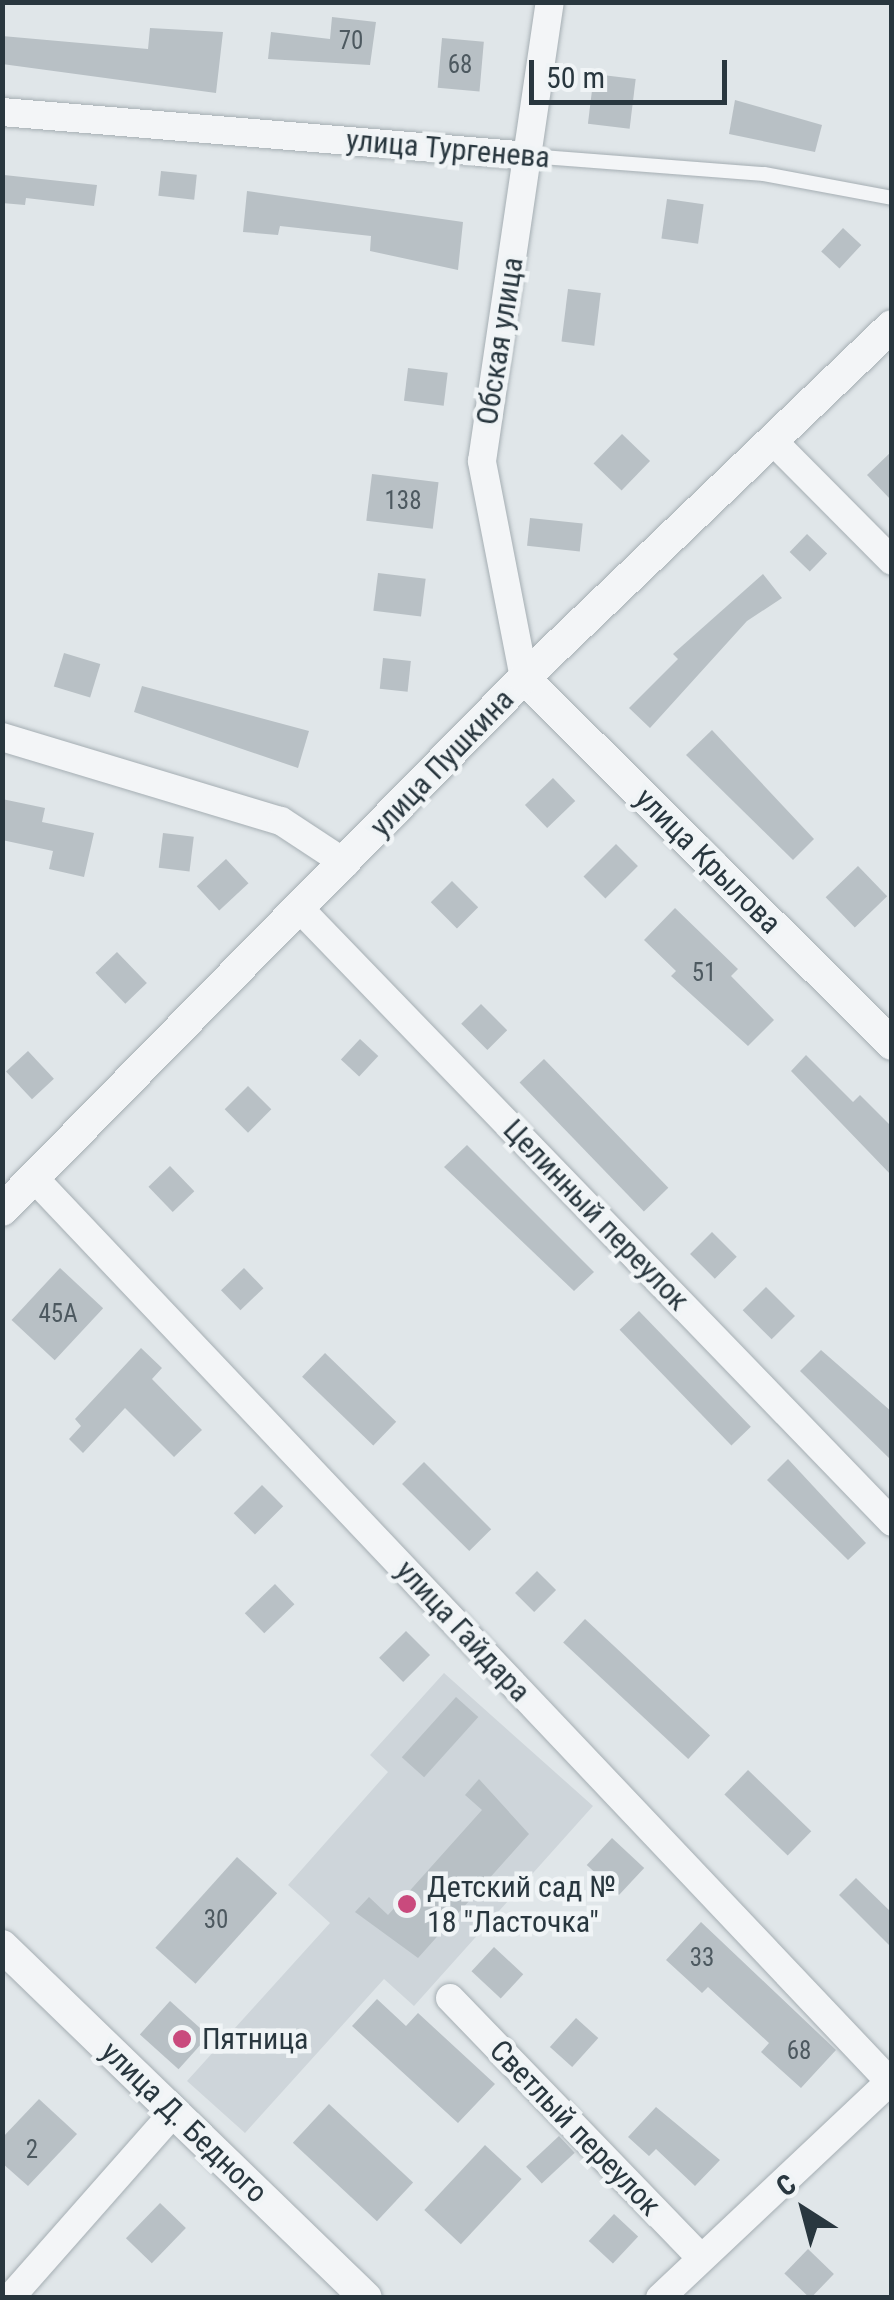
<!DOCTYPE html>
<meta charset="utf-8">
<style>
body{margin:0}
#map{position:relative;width:894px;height:2300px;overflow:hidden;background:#e0e6e9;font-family:"Roboto Condensed",sans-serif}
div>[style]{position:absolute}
.built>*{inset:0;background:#ced5da}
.building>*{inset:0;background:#b8c0c5;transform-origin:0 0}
.roads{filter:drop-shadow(0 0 2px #a5aeb3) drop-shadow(0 0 2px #a5aeb3)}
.service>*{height:14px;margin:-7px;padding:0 7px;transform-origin:7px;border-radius:7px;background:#f3f5f7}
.minor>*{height:28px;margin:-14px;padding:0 14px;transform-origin:14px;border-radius:14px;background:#f3f5f7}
.tertiary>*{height:32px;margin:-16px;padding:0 16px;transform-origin:16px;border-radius:16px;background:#f3f5f7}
.dots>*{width:28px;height:28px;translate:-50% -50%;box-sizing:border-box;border:5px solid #f0f4f6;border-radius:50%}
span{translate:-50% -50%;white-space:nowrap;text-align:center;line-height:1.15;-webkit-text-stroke:9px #f0f4f6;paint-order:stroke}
.number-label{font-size:25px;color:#4d5960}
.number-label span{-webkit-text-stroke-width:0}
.street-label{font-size:30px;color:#29373f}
.poi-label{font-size:30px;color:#29373f}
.left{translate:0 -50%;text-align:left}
.frame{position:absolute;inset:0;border:5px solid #29373f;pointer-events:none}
.north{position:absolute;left:754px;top:2160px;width:100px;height:100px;-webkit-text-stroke:8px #f0f4f6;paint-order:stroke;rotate:324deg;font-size:28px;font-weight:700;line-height:40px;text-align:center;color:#29373f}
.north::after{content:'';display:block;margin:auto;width:35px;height:45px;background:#29373f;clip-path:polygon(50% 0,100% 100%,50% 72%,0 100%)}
.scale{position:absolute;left:529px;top:60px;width:198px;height:45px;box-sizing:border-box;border:5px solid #29373f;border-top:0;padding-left:12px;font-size:30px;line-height:35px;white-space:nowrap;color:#29373f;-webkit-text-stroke:8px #f0f4f6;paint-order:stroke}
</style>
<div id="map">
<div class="built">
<i style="clip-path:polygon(444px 1673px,593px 1806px,414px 2006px,384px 1979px,245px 2133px,187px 2081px,330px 1923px,288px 1885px,388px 1772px,370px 1755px)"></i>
</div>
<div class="building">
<i style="clip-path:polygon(332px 17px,376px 22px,370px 65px,268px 59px,271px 32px,330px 39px)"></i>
<i style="clip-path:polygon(150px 28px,223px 32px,216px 93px,2px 64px,2px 36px,148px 49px)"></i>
<i style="left:442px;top:38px;width:42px;height:50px;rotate:5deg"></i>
<i style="left:594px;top:74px;width:42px;height:50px;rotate:7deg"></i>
<i style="clip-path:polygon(735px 100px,822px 125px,815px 152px,729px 134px)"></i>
<i style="left:161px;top:171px;width:36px;height:25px;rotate:6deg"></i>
<i style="clip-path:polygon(4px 175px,97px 185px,94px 206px,26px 198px,25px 205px,2px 203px)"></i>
<i style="clip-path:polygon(247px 191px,463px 222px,458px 270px,370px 251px,371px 236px,280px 226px,278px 235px,243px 232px)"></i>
<i style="left:667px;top:199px;width:37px;height:40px;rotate:8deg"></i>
<i style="left:843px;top:228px;width:25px;height:32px;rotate:43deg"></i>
<i style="left:568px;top:289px;width:33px;height:53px;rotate:7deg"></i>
<i style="left:408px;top:368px;width:40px;height:33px;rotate:7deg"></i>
<i style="left:622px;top:434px;width:39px;height:41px;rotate:44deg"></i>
<i style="clip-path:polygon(892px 451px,892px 501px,867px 475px)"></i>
<i style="left:372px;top:474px;width:67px;height:47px;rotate:7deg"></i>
<i style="left:530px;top:518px;width:53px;height:28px;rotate:6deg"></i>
<i style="left:807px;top:534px;width:28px;height:25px;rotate:44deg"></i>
<i style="left:378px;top:573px;width:48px;height:38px;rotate:7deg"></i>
<i style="clip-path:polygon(763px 574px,782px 598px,747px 621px,650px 728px,629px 708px,678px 659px,673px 654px)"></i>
<i style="left:64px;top:653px;width:38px;height:35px;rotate:17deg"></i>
<i style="left:383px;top:658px;width:28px;height:31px;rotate:6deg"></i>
<i style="clip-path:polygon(142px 686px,309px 731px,298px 768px,134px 712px)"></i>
<i style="clip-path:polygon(712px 730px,814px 839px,793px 860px,686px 755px)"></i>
<i style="left:553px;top:778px;width:32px;height:39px;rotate:46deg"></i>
<i style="clip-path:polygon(2px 799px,45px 808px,42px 822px,94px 833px,84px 877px,49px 869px,53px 851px,2px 840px)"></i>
<i style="left:163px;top:833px;width:31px;height:35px;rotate:7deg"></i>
<i style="left:616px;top:844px;width:31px;height:46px;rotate:45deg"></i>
<i style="left:226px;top:859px;width:33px;height:40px;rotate:47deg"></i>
<i style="left:858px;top:866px;width:42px;height:45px;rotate:46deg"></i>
<i style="left:452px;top:881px;width:37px;height:30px;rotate:45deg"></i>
<i style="clip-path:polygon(675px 908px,738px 969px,731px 976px,774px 1020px,748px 1046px,671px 976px,676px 971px,644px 940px)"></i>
<i style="left:117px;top:952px;width:43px;height:30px;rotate:46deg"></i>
<i style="left:481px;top:1004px;width:37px;height:28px;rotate:45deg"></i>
<i style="left:360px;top:1039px;width:25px;height:28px;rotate:43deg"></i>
<i style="left:28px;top:1051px;width:38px;height:30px;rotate:47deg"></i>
<i style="clip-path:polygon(806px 1055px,853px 1102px,860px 1095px,892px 1127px,892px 1176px,791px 1071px)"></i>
<i style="left:544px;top:1059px;width:179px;height:34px;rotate:46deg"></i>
<i style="left:248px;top:1086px;width:33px;height:33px;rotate:45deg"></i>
<i style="clip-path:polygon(467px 1145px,594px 1272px,574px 1291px,444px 1167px)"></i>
<i style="left:170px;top:1166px;width:35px;height:30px;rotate:46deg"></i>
<i style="left:712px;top:1232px;width:35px;height:31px;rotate:45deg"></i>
<i style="left:60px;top:1268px;width:59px;height:71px;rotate:43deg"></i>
<i style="left:244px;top:1268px;width:28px;height:32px;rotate:46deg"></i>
<i style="left:766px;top:1287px;width:41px;height:33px;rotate:45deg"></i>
<i style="left:639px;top:1311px;width:161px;height:27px;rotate:46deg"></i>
<i style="clip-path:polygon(141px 1348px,162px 1368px,152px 1379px,202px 1430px,174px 1457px,125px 1408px,83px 1453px,69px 1439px,81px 1426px,75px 1419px)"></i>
<i style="clip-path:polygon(821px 1350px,892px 1412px,892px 1461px,800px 1371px)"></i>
<i style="left:325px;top:1353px;width:99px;height:33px;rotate:44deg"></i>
<i style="clip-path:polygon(788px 1459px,866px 1543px,848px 1560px,767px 1480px)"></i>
<i style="left:424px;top:1462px;width:95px;height:31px;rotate:45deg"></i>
<i style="left:262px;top:1485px;width:30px;height:40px;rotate:45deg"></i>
<i style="left:537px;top:1571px;width:27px;height:31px;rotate:45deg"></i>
<i style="left:275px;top:1584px;width:28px;height:42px;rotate:46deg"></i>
<i style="left:585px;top:1619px;width:171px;height:32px;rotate:43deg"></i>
<i style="left:406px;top:1631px;width:34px;height:38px;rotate:45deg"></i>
<i style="left:456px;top:1697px;width:30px;height:81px;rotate:42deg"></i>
<i style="left:748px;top:1770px;width:88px;height:34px;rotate:44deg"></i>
<i style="clip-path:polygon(479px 1779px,529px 1834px,418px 1958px,355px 1912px,369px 1897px,388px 1915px,482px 1810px,465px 1795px)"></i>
<i style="left:612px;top:1838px;width:44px;height:37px;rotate:43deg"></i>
<i style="left:237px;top:1857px;width:54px;height:122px;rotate:42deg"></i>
<i style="clip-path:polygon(856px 1878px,892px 1913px,892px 1948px,839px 1895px)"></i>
<i style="clip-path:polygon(701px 1922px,836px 2050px,801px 2088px,761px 2052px,769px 2043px,708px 1987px,702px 1993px,666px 1960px)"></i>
<i style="left:494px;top:1947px;width:40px;height:33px;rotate:43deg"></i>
<i style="clip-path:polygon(377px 1999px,406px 2026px,418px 2013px,495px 2084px,458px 2123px,352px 2026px)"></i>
<i style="left:170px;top:2001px;width:52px;height:45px;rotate:42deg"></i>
<i style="left:576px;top:2018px;width:30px;height:39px;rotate:42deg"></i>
<i style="clip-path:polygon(39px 2099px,77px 2134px,28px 2186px,2px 2163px,2px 2138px)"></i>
<i style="left:329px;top:2104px;width:115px;height:53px;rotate:43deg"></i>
<i style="clip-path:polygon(656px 2107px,720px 2160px,695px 2186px,656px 2149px,649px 2156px,628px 2137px)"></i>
<i style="left:559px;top:2136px;width:23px;height:45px;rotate:47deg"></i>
<i style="left:485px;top:2145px;width:50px;height:89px;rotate:43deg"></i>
<i style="left:160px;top:2203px;width:36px;height:49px;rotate:44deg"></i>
<i style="left:614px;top:2214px;width:33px;height:37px;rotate:43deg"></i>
<i style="left:808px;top:2249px;width:36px;height:34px;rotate:44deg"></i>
</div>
<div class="roads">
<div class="service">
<i style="left:529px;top:156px;width:236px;rotate:4.4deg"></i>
<i style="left:764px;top:174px;width:130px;rotate:10.6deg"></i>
</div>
<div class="minor">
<i style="left:2px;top:112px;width:529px;rotate:4.77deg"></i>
<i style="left:772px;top:440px;width:170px;rotate:45.2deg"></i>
<i style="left:524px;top:678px;width:221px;rotate:-101deg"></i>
<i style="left:482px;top:461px;width:464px;rotate:-81.6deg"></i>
<i style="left:2px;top:737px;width:291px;rotate:16.8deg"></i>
<i style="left:281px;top:821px;width:77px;rotate:33.3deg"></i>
<i style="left:300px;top:909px;width:852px;rotate:46deg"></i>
<i style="left:34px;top:1178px;width:1248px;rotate:46.56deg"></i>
<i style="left:450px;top:1998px;width:360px;rotate:46deg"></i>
<i style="left:10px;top:2298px;width:248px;rotate:-48.6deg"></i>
<i style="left:660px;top:2298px;width:319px;rotate:-43.3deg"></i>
</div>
<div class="tertiary">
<i style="left:524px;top:678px;width:519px;rotate:44.84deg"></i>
<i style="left:2px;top:1210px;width:745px;rotate:-45.54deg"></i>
<i style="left:524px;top:678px;width:509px;rotate:-43.73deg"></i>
<i style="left:2px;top:1946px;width:506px;rotate:44.04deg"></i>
</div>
</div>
<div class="dots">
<i style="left:407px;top:1904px;background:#c94a7d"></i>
<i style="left:182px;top:2039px;background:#c94a7d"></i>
</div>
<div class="number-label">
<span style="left:351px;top:41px">70</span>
<span style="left:460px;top:65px">68</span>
<span style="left:403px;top:501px">138</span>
<span style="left:704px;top:973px">51</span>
<span style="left:58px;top:1314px">45А</span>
<span style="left:216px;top:1920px">30</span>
<span style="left:702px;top:1958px">33</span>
<span style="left:799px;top:2051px">68</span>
<span style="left:32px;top:2150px">2</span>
</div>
<div class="street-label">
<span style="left:448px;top:149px;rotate:5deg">улица Тургенева</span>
<span style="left:500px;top:341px;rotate:-81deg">Обская улица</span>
<span style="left:442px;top:763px;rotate:-46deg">улица Пушкина</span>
<span style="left:708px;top:861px;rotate:45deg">улица Крылова</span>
<span style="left:596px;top:1215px;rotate:46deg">Целинный переулок</span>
<span style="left:463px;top:1631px;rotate:47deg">улица Гайдара</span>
<span style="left:184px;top:2122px;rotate:44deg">улица Д. Бедного</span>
<span style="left:575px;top:2128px;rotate:46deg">Светлый переулок</span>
</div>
<div class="poi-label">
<span class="left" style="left:427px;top:1904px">Детский сад №<br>18 "Ласточка"</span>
<span class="left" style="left:202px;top:2039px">Пятница</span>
</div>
<div class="frame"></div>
<div class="north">С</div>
<div class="scale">50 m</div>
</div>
